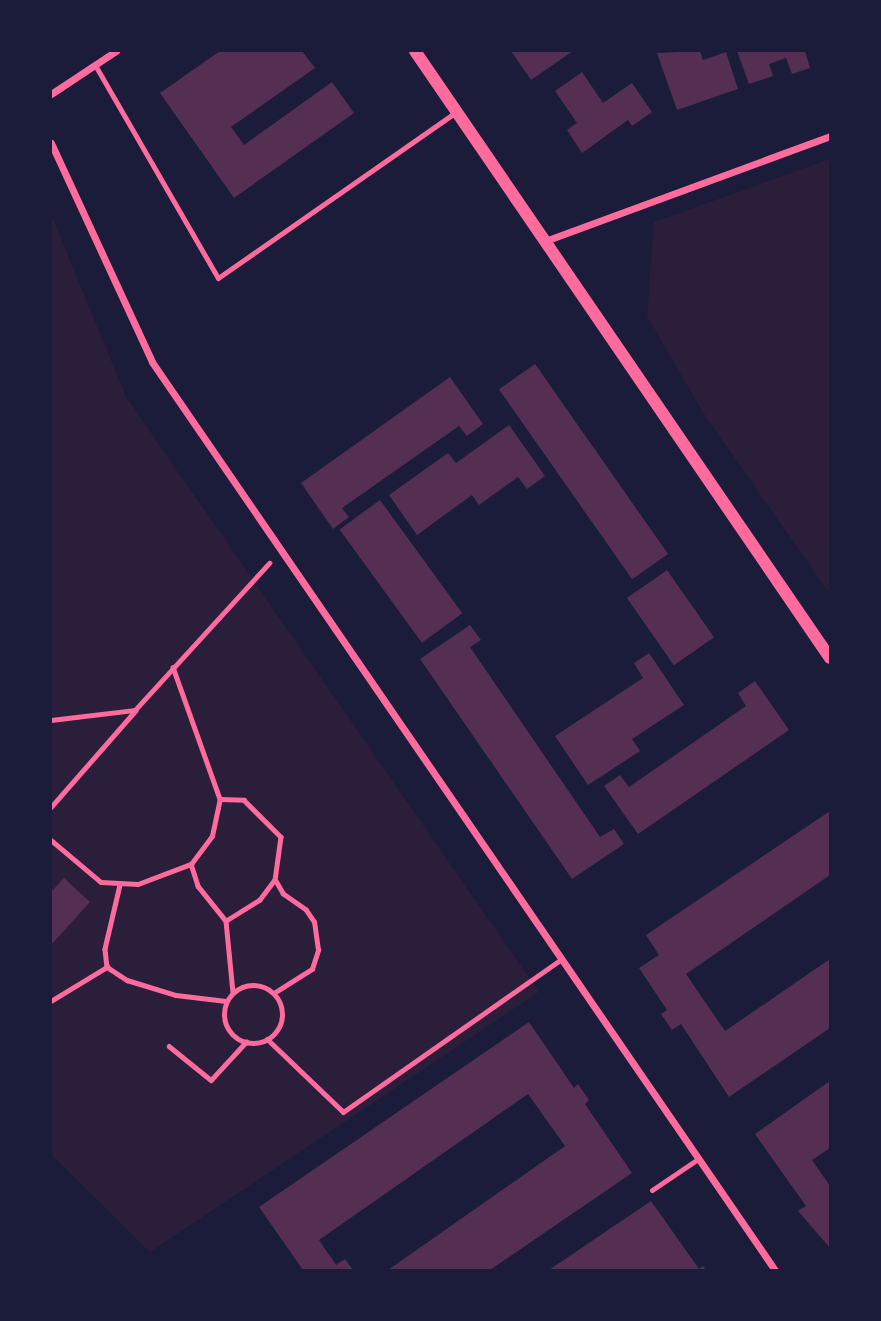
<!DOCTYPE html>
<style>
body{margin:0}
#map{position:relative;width:881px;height:1321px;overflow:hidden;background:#1b1b3a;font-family:"Space Grotesk",sans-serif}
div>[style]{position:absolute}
.green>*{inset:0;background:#2a1e3b}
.building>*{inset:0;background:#542f53;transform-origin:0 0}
.path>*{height:4.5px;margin:-2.25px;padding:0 2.25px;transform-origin:2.25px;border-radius:2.25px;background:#ff6b9d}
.service>*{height:5px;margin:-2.5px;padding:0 2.5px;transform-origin:2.5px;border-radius:2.5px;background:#ff6b9d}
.service>.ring{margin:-2.5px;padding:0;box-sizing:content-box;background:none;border:5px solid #ff6b9d;border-radius:50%}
.minor>*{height:7px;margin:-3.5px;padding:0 3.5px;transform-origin:3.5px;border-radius:3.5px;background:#ff6b9d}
.tertiary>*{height:12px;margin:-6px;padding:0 6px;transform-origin:6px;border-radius:6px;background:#ff6b9d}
span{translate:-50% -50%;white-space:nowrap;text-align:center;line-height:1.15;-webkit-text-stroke:6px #1b1b3a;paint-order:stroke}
.frame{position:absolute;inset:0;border:52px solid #1b1b3a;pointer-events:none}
</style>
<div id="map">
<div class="green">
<i style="clip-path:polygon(830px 159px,830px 594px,702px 411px,647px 316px,654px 222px)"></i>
<i style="clip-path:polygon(51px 214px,126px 397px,539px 992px,150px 1252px,51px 1154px)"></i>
</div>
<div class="building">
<i style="clip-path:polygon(220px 51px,302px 51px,315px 68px,231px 127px,244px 145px,332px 82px,354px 113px,234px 198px,160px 93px)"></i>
<i style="clip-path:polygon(511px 51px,573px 51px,531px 80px)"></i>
<i style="clip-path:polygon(700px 51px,703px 60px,726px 52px,738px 89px,677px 110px,657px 53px)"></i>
<i style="clip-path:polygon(737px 51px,805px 51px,810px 68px,792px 74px,786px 58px,769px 64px,773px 76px,749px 84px)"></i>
<i style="clip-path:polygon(582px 72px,603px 103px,632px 83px,652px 112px,632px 126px,628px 120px,582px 153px,567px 130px,577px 123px,555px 91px)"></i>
<i style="left:535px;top:364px;width:232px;height:44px;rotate:55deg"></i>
<i style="clip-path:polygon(450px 377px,483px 424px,467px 436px,459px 426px,342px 508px,349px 517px,333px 529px,301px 483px)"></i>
<i style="clip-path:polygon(509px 425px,545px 476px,527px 489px,518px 477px,479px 505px,472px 495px,417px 535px,389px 495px,448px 453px,456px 463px)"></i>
<i style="left:380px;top:500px;width:140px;height:50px;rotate:54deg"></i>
<i style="left:667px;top:570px;width:82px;height:49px;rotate:55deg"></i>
<i style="clip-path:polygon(470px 625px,481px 640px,470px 647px,600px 837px,614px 829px,624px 844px,572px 879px,420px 659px)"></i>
<i style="clip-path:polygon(649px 653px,684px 705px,632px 739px,640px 751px,588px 785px,555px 736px,643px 678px,634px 663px)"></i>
<i style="clip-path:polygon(755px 681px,789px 730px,638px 834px,604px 786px,620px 775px,629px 787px,746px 706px,738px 693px)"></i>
<i style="clip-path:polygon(830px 811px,830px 875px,686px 974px,725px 1031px,830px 959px,830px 1028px,729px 1097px,681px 1024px,672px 1030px,661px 1014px,667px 1010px,639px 968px,659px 955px,646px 935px)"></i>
<i style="clip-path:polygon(64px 878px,90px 902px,51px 945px,51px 892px)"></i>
<i style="clip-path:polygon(529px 1022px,574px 1088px,578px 1084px,589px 1100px,585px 1104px,632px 1173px,490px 1270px,388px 1270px,565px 1146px,528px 1094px,319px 1240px,336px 1265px,345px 1259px,353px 1270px,303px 1270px,259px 1207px)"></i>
<i style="clip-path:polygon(830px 1081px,830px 1148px,812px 1160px,830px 1186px,830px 1248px,798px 1211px,806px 1206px,755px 1134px)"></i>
<i style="clip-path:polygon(651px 1201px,699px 1269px,703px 1266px,706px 1270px,549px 1270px)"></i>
</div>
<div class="path">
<i style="left:173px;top:667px;width:140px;rotate:70.4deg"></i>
<i style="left:220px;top:799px;width:24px;rotate:2deg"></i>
<i style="left:244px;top:800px;width:52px;rotate:45deg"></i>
<i style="left:281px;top:837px;width:43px;rotate:97.9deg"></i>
<i style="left:275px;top:880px;width:25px;rotate:127deg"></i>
<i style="left:260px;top:900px;width:40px;rotate:148deg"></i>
<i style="left:226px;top:921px;width:71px;rotate:84.4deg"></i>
<i style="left:51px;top:720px;width:85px;rotate:-6.8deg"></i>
<i style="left:135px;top:710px;width:199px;rotate:-47.6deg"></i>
<i style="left:51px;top:807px;width:128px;rotate:-48.8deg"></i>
<i style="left:51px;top:840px;width:65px;rotate:40deg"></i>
<i style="left:101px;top:882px;width:37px;rotate:3deg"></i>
<i style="left:138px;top:884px;width:57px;rotate:-20.7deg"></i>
<i style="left:191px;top:864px;width:35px;rotate:-53deg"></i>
<i style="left:212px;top:836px;width:38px;rotate:-78deg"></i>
<i style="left:191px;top:864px;width:23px;rotate:72deg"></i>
<i style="left:198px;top:886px;width:45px;rotate:51.3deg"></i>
<i style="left:120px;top:885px;width:66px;rotate:103.2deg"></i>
<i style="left:105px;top:949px;width:18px;rotate:84deg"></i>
<i style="left:107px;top:967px;width:24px;rotate:33deg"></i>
<i style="left:127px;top:980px;width:51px;rotate:17deg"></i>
<i style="left:176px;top:995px;width:50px;rotate:6.8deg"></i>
<i style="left:274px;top:993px;width:45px;rotate:-32.3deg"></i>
<i style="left:312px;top:969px;width:20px;rotate:-72deg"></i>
<i style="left:318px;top:950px;width:28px;rotate:-98deg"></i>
<i style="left:314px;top:922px;width:14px;rotate:-124deg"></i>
<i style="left:306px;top:910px;width:28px;rotate:-145deg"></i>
<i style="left:283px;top:894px;width:16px;rotate:-120deg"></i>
<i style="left:51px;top:1001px;width:66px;rotate:-31.3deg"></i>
<i style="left:169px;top:1046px;width:54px;rotate:39deg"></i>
<i style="left:211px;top:1080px;width:52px;rotate:-47.4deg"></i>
</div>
<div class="service">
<i style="left:95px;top:65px;width:246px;rotate:60deg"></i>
<i style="left:218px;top:278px;width:290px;rotate:-34.9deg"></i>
<i class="ring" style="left:224px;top:985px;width:53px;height:53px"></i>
<i style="left:267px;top:1039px;width:105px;rotate:43.8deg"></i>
<i style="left:343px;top:1112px;width:265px;rotate:-35deg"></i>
<i style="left:652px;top:1190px;width:55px;rotate:-34deg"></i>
</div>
<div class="minor">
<i style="left:51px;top:94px;width:78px;rotate:-33.5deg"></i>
<i style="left:51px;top:143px;width:241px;rotate:65.2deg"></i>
<i style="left:152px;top:362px;width:1101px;rotate:55.55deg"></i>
<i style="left:545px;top:241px;width:304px;rotate:-20.2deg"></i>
</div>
<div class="tertiary">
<i style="left:415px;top:51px;width:735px;rotate:55.64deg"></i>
</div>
<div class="frame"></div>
</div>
